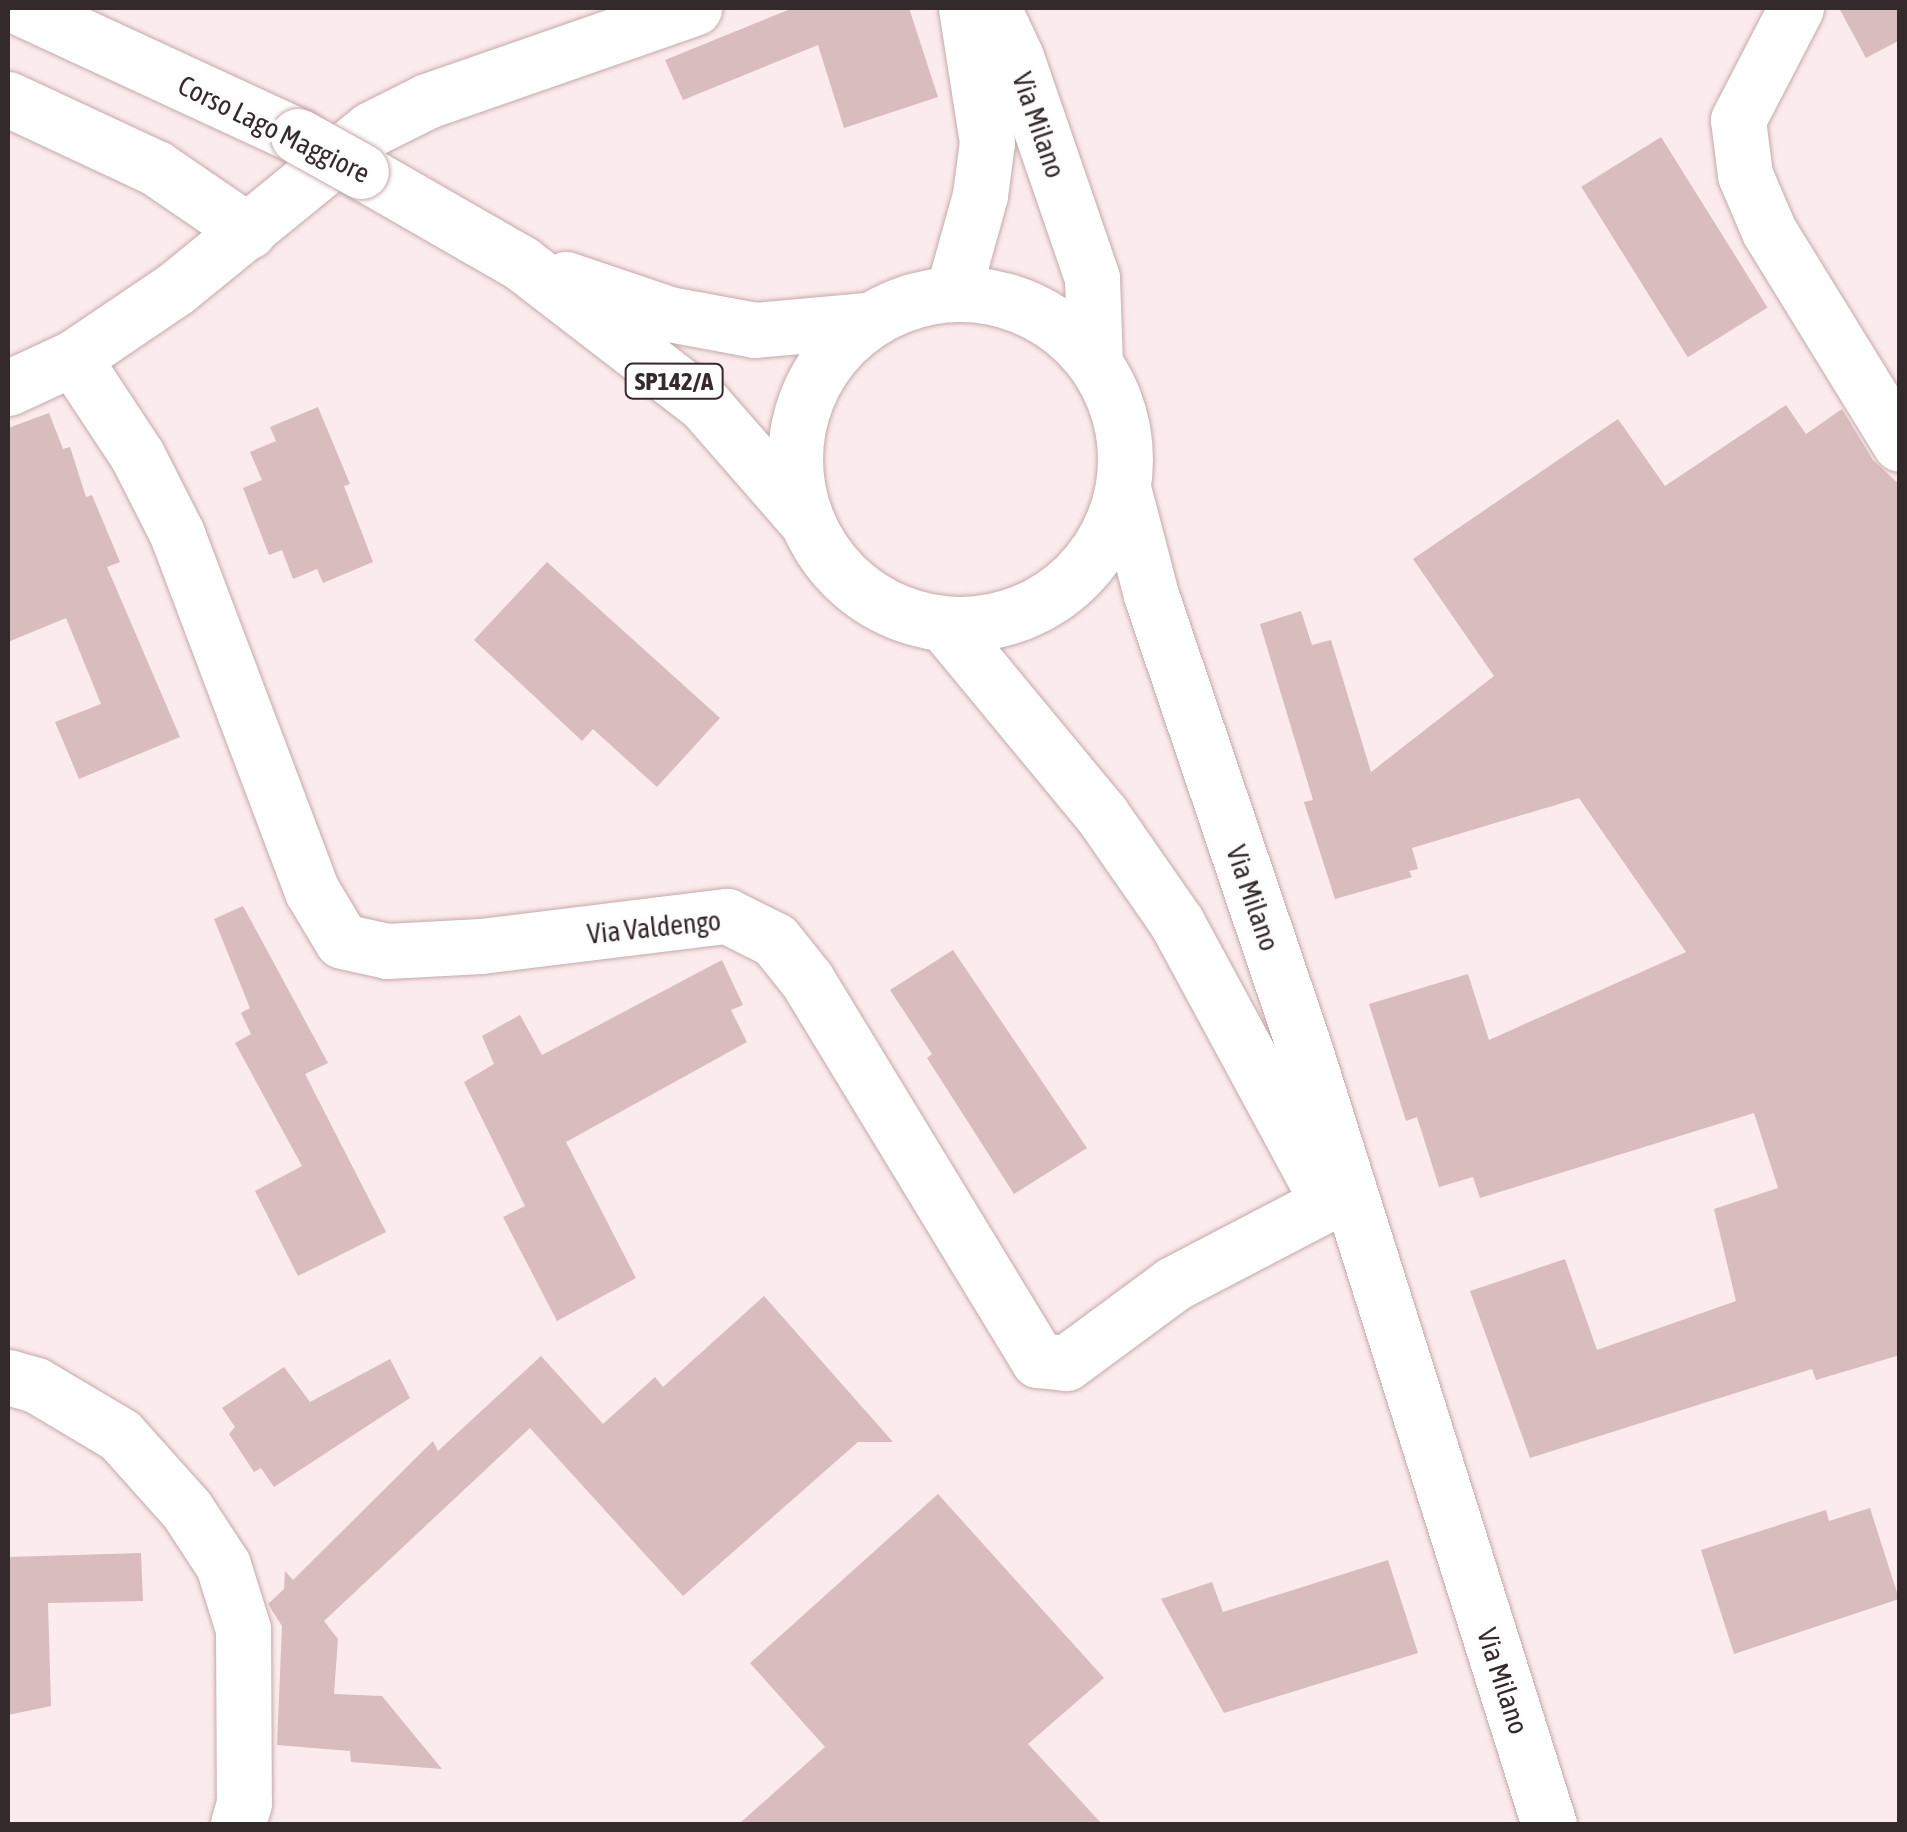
<!DOCTYPE html>
<style>
body{margin:0}
#map{position:relative;width:1907px;height:1832px;overflow:hidden;background:#fcebec;font-family:"Asap Condensed",sans-serif}
div>[style]{position:absolute}
.building>*{inset:0;background:#d8bcbe;transform-origin:0 0}
.roads{filter:drop-shadow(0 0 2px #c4a9ab) drop-shadow(0 0 2px #c4a9ab)}
.minor>*{height:55px;margin:-27.5px;padding:0 27.5px;transform-origin:27.5px;border-radius:27.5px;background:#fff}
.major>*{height:55px;margin:-27.5px;padding:0 27.5px;transform-origin:27.5px;border-radius:27.5px;background:#fff}
.major>.ring{margin:-27.5px;padding:0;box-sizing:content-box;background:none;border:55px solid #fff;border-radius:50%}
.highway>*{height:55px;margin:-27.5px;padding:0 27.5px;transform-origin:27.5px;border-radius:27.5px;background:#fff}
.bridges{filter:drop-shadow(0 0 2px #c4a9ab) drop-shadow(0 0 2px #c4a9ab)}
.highway-bridge>*{height:55px;margin:-27.5px;padding:0 27.5px;transform-origin:27.5px;border-radius:27.5px;background:#fff}
span{translate:-50% -50%;white-space:nowrap;text-align:center;line-height:1.15;-webkit-text-stroke:8px #fdfdfd;paint-order:stroke}
.shield-label span{padding:2px 8px;background:#fdfdfd;border:2px solid;border-radius:8px;-webkit-text-stroke-width:0}
.shield-label{font-size:25px;color:#352a2b;font-weight:700}
.street-label{font-size:28px;color:#352a2b}
.frame{position:absolute;inset:0;border:10px solid #352a2b;pointer-events:none}
</style>
<div id="map">
<div class="building">
<i style="clip-path:polygon(793px 8px,909px 8px,938px 97px,844px 128px,818px 45px,683px 100px,665px 60px)"></i>
<i style="clip-path:polygon(1839px 8px,1900px 8px,1900px 40px,1866px 58px)"></i>
<i style="left:1661px;top:137px;width:201px;height:94px;rotate:58deg"></i>
<i style="clip-path:polygon(1786px 405px,1806px 434px,1842px 409px,1873px 460px,1900px 485px,1900px 1355px,1816px 1380px,1812px 1369px,1530px 1458px,1470px 1291px,1565px 1259px,1597px 1350px,1736px 1301px,1714px 1209px,1778px 1188px,1754px 1113px,1480px 1198px,1473px 1177px,1439px 1187px,1417px 1117px,1406px 1121px,1369px 1004px,1468px 974px,1489px 1040px,1686px 952px,1579px 798px,1412px 848px,1418px 869px,1409px 871px,1412px 877px,1335px 899px,1304px 802px,1313px 800px,1260px 624px,1301px 611px,1312px 645px,1331px 640px,1371px 772px,1494px 676px,1413px 559px,1618px 419px,1665px 486px)"></i>
<i style="clip-path:polygon(318px 407px,350px 484px,344px 486px,373px 562px,323px 583px,317px 569px,293px 579px,282px 550px,269px 555px,243px 488px,262px 480px,250px 452px,276px 441px,270px 427px)"></i>
<i style="clip-path:polygon(49px 413px,63px 449px,70px 447px,86px 497px,92px 495px,120px 562px,107px 567px,180px 737px,79px 779px,55px 722px,101px 704px,66px 618px,8px 642px,8px 428px)"></i>
<i style="clip-path:polygon(547px 562px,720px 718px,657px 787px,593px 729px,582px 741px,474px 640px)"></i>
<i style="clip-path:polygon(243px 906px,328px 1063px,305px 1074px,386px 1232px,298px 1276px,255px 1191px,302px 1166px,235px 1043px,251px 1034px,241px 1013px,250px 1008px,214px 919px)"></i>
<i style="clip-path:polygon(953px 950px,1087px 1148px,1014px 1194px,927px 1058px,932px 1054px,890px 990px)"></i>
<i style="clip-path:polygon(722px 960px,743px 1005px,731px 1010px,747px 1042px,566px 1142px,636px 1278px,557px 1321px,503px 1217px,525px 1206px,464px 1082px,494px 1064px,482px 1036px,520px 1015px,542px 1055px)"></i>
<i style="clip-path:polygon(764px 1296px,893px 1442px,858px 1442px,683px 1596px,530px 1428px,324px 1621px,338px 1639px,334px 1694px,382px 1696px,442px 1769px,351px 1762px,350px 1751px,277px 1745px,282px 1626px,268px 1604px,284px 1589px,285px 1571px,293px 1580px,433px 1441px,438px 1451px,541px 1356px,603px 1424px,655px 1377px,663px 1387px)"></i>
<i style="clip-path:polygon(390px 1359px,410px 1398px,274px 1487px,261px 1468px,254px 1472px,229px 1434px,235px 1427px,222px 1408px,284px 1367px,310px 1402px)"></i>
<i style="clip-path:polygon(938px 1494px,1104px 1678px,1028px 1744px,1102px 1824px,739px 1824px,825px 1747px,750px 1663px)"></i>
<i style="clip-path:polygon(1870px 1508px,1899px 1599px,1734px 1654px,1701px 1550px,1826px 1510px,1829px 1521px)"></i>
<i style="clip-path:polygon(141px 1553px,143px 1601px,48px 1603px,51px 1706px,8px 1715px,8px 1557px)"></i>
<i style="clip-path:polygon(1388px 1560px,1418px 1653px,1224px 1713px,1161px 1599px,1212px 1582px,1223px 1612px)"></i>
</div>
<div class="roads">
<div class="minor">
<i style="left:1796px;top:8px;width:126px;rotate:117.4deg"></i>
<i style="left:1738px;top:120px;width:55px;rotate:82.7deg"></i>
<i style="left:1745px;top:175px;width:61px;rotate:66.8deg"></i>
<i style="left:1769px;top:231px;width:250px;rotate:58.4deg"></i>
<i style="left:8px;top:99px;width:163px;rotate:25deg"></i>
<i style="left:156px;top:168px;width:112px;rotate:34.4deg"></i>
<i style="left:73px;top:358px;width:116px;rotate:56.6deg"></i>
<i style="left:137px;top:455px;width:89px;rotate:63.1deg"></i>
<i style="left:177px;top:534px;width:382px;rotate:69.3deg"></i>
<i style="left:312px;top:891px;width:58px;rotate:59deg"></i>
<i style="left:342px;top:941px;width:46px;rotate:12.5deg"></i>
<i style="left:387px;top:951px;width:94px;rotate:-3deg"></i>
<i style="left:481px;top:946px;width:248px;rotate:-7deg"></i>
<i style="left:727px;top:916px;width:54px;rotate:26.6deg"></i>
<i style="left:775px;top:940px;width:51px;rotate:51.3deg"></i>
<i style="left:807px;top:980px;width:445px;rotate:58.7deg"></i>
<i style="left:1038px;top:1360px;width:28px;rotate:6deg"></i>
<i style="left:1066px;top:1363px;width:133px;rotate:-36.4deg"></i>
<i style="left:1173px;top:1284px;width:175px;rotate:-27.6deg"></i>
<i style="left:8px;top:388px;width:72px;rotate:-24.8deg"></i>
<i style="left:73px;top:358px;width:123px;rotate:-34.1deg"></i>
<i style="left:175px;top:289px;width:253px;rotate:-39.2deg"></i>
<i style="left:371px;top:129px;width:63px;rotate:-26.6deg"></i>
<i style="left:427px;top:101px;width:283px;rotate:-19.2deg"></i>
<i style="left:8px;top:1377px;width:29px;rotate:16deg"></i>
<i style="left:36px;top:1385px;width:98px;rotate:30.8deg"></i>
<i style="left:120px;top:1435px;width:101px;rotate:48.2deg"></i>
<i style="left:187px;top:1510px;width:66px;rotate:56.8deg"></i>
<i style="left:223px;top:1565px;width:67px;rotate:72.6deg"></i>
<i style="left:243px;top:1629px;width:174px;rotate:89.7deg"></i>
<i style="left:244px;top:1803px;width:22px;rotate:106deg"></i>
</div>
<div class="major">
<i style="left:993px;top:8px;width:54px;rotate:64.9deg"></i>
<i style="left:1016px;top:57px;width:234px;rotate:71deg"></i>
<i style="left:1092px;top:278px;width:85px;rotate:88deg"></i>
<i style="left:953px;top:292px;width:101px;rotate:-74.4deg"></i>
<i style="left:980px;top:195px;width:53px;rotate:-82.5deg"></i>
<i style="left:987px;top:142px;width:136px;rotate:-98.9deg"></i>
<i class="ring" style="left:795px;top:294px;width:275px;height:275px"></i>
<i style="left:1123px;top:488px;width:111px;rotate:75.3deg"></i>
<i style="left:1151px;top:595px;width:474px;rotate:71.3deg"></i>
<i style="left:1303px;top:1044px;width:818px;rotate:72.5deg"></i>
<i style="left:944px;top:624px;width:248px;rotate:50.4deg"></i>
<i style="left:1102px;top:815px;width:131px;rotate:55.2deg"></i>
<i style="left:1177px;top:923px;width:305px;rotate:61.6deg"></i>
</div>
<div class="highway">
<i style="left:21px;top:8px;width:305px;rotate:24.8deg"></i>
<i style="left:361px;top:171px;width:185px;rotate:29.9deg"></i>
<i style="left:521px;top:263px;width:231px;rotate:37.6deg"></i>
<i style="left:704px;top:404px;width:155px;rotate:48.9deg"></i>
<i style="left:566px;top:279px;width:109px;rotate:18.8deg"></i>
<i style="left:669px;top:314px;width:87px;rotate:10.5deg"></i>
<i style="left:755px;top:330px;width:113px;rotate:-5.1deg"></i>
</div>
</div>
<div class="bridges">
<div class="highway-bridge">
<i style="left:298px;top:136px;width:72px;rotate:29.1deg"></i>
</div>
</div>
<div class="shield-label">
<span style="left:674px;top:381px">SP142/A</span>
</div>
<div class="street-label">
<span style="left:1039px;top:125px;rotate:71deg">Via Milano</span>
<span style="left:274px;top:129px;rotate:26deg">Corso Lago Maggiore</span>
<span style="left:1253px;top:898px;rotate:71deg">Via Milano</span>
<span style="left:654px;top:927px;rotate:-6deg">Via Valdengo</span>
<span style="left:1503px;top:1681px;rotate:72deg">Via Milano</span>
</div>
<div class="frame"></div>
</div>
